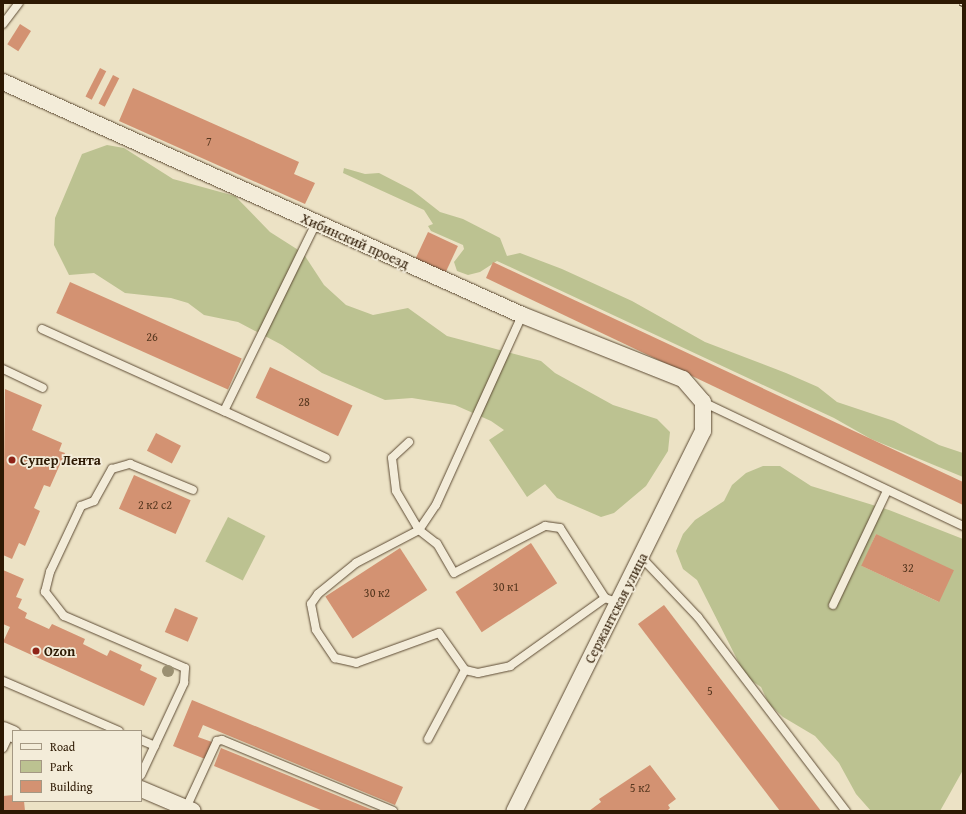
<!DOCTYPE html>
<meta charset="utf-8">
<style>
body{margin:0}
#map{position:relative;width:966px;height:814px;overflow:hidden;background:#ece2c5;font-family:"Gentium Book Plus",serif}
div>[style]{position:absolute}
.green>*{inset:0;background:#bcc291;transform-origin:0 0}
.building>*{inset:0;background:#d39272;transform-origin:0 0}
.roads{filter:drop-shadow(0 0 1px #5d4b34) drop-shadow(0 0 1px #5d4b34)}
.lane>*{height:8px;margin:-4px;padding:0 4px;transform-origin:4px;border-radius:4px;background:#f3ecd9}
.street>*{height:16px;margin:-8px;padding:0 8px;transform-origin:8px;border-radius:8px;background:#f3ecd9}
.rail>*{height:4.5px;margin-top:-2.25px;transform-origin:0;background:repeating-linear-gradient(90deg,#f3ecd9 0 9px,#2d1903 0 18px);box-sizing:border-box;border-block:1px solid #2d1903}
.trees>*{width:12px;height:12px;margin:-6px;border-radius:50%;background:#9b9072}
.dots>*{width:11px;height:11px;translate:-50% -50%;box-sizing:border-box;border:2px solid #f3ecd9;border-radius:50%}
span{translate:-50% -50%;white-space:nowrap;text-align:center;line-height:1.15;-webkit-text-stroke:3.5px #f3ecd9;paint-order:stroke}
.number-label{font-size:12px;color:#56371f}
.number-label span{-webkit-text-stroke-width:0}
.street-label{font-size:14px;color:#2d1903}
.poi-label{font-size:14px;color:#2d1903;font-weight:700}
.left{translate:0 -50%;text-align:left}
.frame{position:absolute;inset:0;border:4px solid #2d1903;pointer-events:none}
.legend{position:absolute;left:12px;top:730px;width:130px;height:72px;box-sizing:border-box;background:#f3ecd9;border:1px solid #a49883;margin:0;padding:5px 7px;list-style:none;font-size:12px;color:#2d1903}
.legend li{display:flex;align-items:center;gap:8px;height:20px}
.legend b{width:20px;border:1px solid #a49883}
</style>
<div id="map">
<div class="green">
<i style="clip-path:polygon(107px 145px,124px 148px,173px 179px,235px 196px,270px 232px,303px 253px,324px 285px,346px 305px,373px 315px,408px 308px,447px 336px,541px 361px,555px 373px,613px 405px,657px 419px,670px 432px,668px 451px,646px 486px,614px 513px,601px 517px,557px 498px,545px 484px,527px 497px,489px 440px,504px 430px,491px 421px,455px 405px,412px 398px,385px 400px,322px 373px,282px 345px,238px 322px,204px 315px,188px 303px,171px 298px,125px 293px,94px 273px,69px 275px,54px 245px,55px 218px,82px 154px)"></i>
<i style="clip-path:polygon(344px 168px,365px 174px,379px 173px,412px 190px,440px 212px,463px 219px,500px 238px,507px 256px,520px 253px,562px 269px,632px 301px,705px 342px,786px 373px,818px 387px,837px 402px,894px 421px,939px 445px,963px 453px,963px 477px,871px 439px,834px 418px,497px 261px,480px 272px,468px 275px,457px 271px,454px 262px,464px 249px,463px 245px,431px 231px,428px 226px,433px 224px,424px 210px,343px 173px)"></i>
<i style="clip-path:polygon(evenodd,763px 466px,780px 466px,811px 486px,889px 510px,963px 539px,963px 770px,940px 811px,871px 811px,856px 794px,839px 763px,815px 736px,783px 717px,769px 704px,761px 687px,746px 677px,697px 580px,683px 569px,676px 551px,683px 534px,695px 520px,724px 501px,732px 485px,746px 473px,763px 466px,876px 534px,939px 602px,862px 566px,876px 534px)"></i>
<i style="left:228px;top:517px;width:42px;height:50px;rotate:27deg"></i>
</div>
<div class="building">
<i style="left:20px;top:24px;width:13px;height:24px;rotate:32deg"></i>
<i style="left:100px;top:68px;width:7px;height:32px;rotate:27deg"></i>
<i style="left:113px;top:75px;width:7px;height:32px;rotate:27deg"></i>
<i style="clip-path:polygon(133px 88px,299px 162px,294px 174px,315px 183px,305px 204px,119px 121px)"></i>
<i style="left:428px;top:232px;width:33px;height:30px;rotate:25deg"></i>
<i style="clip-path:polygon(493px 262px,963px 482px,963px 505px,486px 278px)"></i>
<i style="left:70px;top:282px;width:188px;height:34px;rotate:24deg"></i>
<i style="left:270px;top:367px;width:91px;height:34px;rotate:25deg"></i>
<i style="clip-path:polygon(5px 389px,42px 405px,32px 430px,62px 443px,59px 451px,65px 453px,50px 487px,44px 485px,34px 508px,40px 511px,25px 546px,19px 543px,12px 559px,3px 555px)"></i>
<i style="left:156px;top:433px;width:28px;height:20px;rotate:27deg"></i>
<i style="left:134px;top:475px;width:62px;height:37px;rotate:24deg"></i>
<i style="left:876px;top:534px;width:86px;height:35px;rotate:25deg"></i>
<i style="left:531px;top:543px;width:48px;height:90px;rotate:57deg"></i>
<i style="left:400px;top:548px;width:50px;height:89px;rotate:57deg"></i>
<i style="clip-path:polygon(3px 570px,24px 579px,16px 597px,22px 599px,18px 608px,27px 613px,25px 618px,49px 629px,52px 624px,85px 639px,83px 644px,107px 656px,110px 650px,142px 665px,140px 670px,157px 678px,144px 706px,3px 642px,10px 627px,3px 624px)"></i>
<i style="clip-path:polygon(664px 605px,746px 712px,821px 811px,780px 811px,638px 624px)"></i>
<i style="left:175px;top:608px;width:25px;height:26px;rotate:23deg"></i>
<i style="clip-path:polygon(192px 700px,403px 787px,395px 805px,203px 725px,198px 737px,212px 742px,205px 759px,173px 746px)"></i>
<i style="clip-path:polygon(221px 748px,375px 811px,323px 811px,214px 766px)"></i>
<i style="clip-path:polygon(650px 765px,676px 799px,668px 805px,670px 808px,667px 811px,589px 811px,601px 802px,599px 799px)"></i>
<i style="clip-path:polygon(13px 795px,13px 801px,24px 801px,25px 811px,3px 811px,3px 796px)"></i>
</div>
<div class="roads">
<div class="lane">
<i style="left:3px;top:24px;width:26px;rotate:-53deg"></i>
<i style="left:42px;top:329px;width:200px;rotate:24.3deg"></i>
<i style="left:224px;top:411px;width:209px;rotate:-63.9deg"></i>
<i style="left:3px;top:369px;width:44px;rotate:25.4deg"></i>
<i style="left:703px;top:402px;width:288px;rotate:25.5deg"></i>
<i style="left:224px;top:411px;width:112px;rotate:24.7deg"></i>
<i style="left:409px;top:442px;width:23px;rotate:137deg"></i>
<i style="left:392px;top:458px;width:33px;rotate:83deg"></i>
<i style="left:396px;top:491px;width:45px;rotate:59.5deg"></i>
<i style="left:419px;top:530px;width:30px;rotate:-56deg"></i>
<i style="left:436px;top:505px;width:209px;rotate:-65.6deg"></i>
<i style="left:641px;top:557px;width:83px;rotate:46.5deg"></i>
<i style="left:698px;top:617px;width:244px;rotate:52.7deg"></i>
<i style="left:605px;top:598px;width:83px;rotate:-122.7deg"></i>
<i style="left:560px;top:528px;width:15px;rotate:-172deg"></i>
<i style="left:545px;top:526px;width:102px;rotate:152.7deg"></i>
<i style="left:454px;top:573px;width:34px;rotate:-120deg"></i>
<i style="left:437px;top:544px;width:23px;rotate:-142deg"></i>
<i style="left:419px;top:530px;width:71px;rotate:152.4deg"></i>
<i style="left:356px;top:563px;width:49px;rotate:140.8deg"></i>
<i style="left:318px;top:594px;width:12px;rotate:125deg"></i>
<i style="left:311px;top:604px;width:26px;rotate:79deg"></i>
<i style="left:316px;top:630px;width:34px;rotate:56deg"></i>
<i style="left:335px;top:658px;width:22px;rotate:13deg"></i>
<i style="left:356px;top:663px;width:88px;rotate:-19.9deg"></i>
<i style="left:439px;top:633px;width:45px;rotate:54.9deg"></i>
<i style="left:465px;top:670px;width:13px;rotate:13deg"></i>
<i style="left:478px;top:673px;width:33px;rotate:-12deg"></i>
<i style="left:510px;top:666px;width:117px;rotate:-35.6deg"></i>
<i style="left:605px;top:598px;width:15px;rotate:20deg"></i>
<i style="left:833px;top:605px;width:126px;rotate:-64.7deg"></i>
<i style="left:3px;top:681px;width:126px;rotate:23.3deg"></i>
<i style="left:428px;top:739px;width:78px;rotate:-61.8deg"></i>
<i style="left:141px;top:740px;width:15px;rotate:23deg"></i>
<i style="left:3px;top:748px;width:17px;rotate:-65deg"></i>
<i style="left:141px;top:775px;width:102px;rotate:-64.9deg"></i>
<i style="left:184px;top:683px;width:15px;rotate:-86deg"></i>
<i style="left:185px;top:668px;width:132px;rotate:-156.7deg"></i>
<i style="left:64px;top:616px;width:31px;rotate:-128deg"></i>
<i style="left:45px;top:592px;width:21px;rotate:-76deg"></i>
<i style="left:50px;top:572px;width:73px;rotate:-64.8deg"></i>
<i style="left:81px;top:506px;width:14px;rotate:-21deg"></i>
<i style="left:94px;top:501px;width:37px;rotate:-61deg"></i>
<i style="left:112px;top:469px;width:19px;rotate:-16deg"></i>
<i style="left:130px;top:464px;width:68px;rotate:22.4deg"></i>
<i style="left:186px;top:808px;width:74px;rotate:-65.2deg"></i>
<i style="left:217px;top:741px;width:5px;rotate:-11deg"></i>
<i style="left:222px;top:740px;width:185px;rotate:22.5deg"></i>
</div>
<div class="street">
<i style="left:3px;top:82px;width:569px;rotate:24.18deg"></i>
<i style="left:522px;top:315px;width:173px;rotate:21.7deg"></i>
<i style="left:683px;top:379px;width:30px;rotate:49deg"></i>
<i style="left:703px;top:402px;width:29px;rotate:90deg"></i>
<i style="left:703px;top:431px;width:424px;rotate:116.4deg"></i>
<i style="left:3px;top:730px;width:11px;rotate:22deg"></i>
<i style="left:141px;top:789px;width:56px;rotate:22.9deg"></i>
</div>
</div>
<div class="rail">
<i style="left:960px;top:3px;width:3px;rotate:18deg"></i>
</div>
<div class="trees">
<i style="left:168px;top:671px"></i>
</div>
<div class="dots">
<i style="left:12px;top:460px;background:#8f2418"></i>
<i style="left:36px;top:651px;background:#8f2418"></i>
</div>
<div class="number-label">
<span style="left:209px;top:142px">7</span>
<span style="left:152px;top:337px">26</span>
<span style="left:304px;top:402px">28</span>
<span style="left:155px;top:505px">2 к2 с2</span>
<span style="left:908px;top:568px">32</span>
<span style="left:506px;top:587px">30 к1</span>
<span style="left:377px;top:593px">30 к2</span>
<span style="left:710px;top:691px">5</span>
<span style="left:640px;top:788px">5 к2</span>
</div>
<div class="street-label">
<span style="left:355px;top:241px;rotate:24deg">Хибинский проезд</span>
<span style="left:616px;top:608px;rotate:-63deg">Сержантская улица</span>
</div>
<div class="poi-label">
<span class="left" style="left:20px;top:460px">Супер Лента</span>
<span class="left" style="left:44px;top:651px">Ozon</span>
</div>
<div class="frame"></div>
<ul class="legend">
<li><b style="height:5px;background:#f3ecd9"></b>Road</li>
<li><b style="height:11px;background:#bcc291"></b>Park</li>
<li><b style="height:11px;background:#d39272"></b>Building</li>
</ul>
</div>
